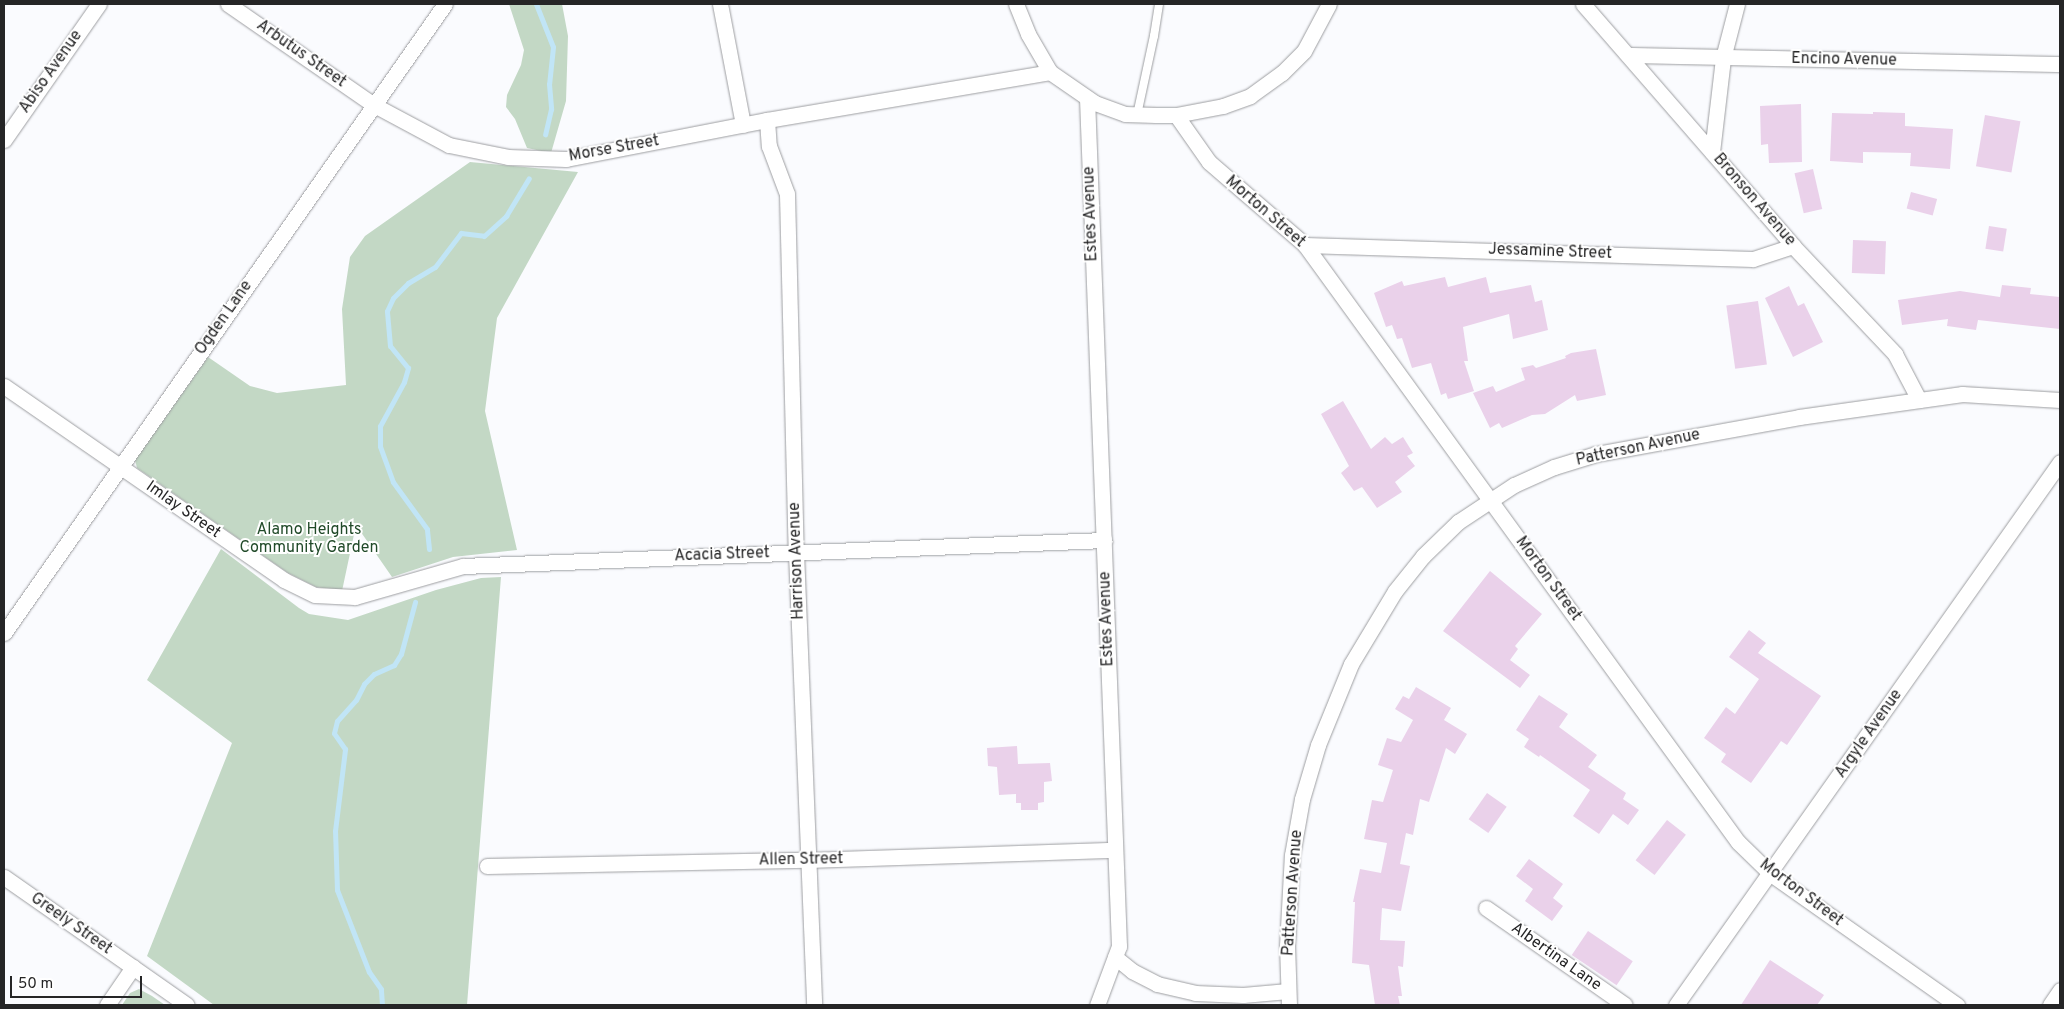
<!DOCTYPE html>
<style>
body{margin:0}
#map{position:relative;width:2064px;height:1009px;overflow:hidden;background:#fafbfe;font-family:Overpass,sans-serif}
div>[style]{position:absolute}
.green>*{inset:0;background:#c3d8c5}
.stream>*{height:5px;margin:-2.5px;padding:0 2.5px;transform-origin:2.5px;border-radius:2.5px;background:#c1e5f6}
.building>*{inset:0;background:#ead1ea;transform-origin:0 0}
.roads{filter:drop-shadow(0 0 1px #9d9ea1) drop-shadow(0 0 1px #9d9ea1)}
.service>*{height:8px;margin:-4px;padding:0 4px;transform-origin:4px;border-radius:4px;background:#fff}
.minor>*{height:15px;margin:-7.5px;padding:0 7.5px;transform-origin:7.5px;border-radius:7.5px;background:#fff}
span{translate:-50% -50%;white-space:nowrap;text-align:center;line-height:1.15;-webkit-text-stroke:4px #fff;paint-order:stroke}
.street-label{font-size:16px;color:#252526}
.park-label{font-size:16px;color:#214a29}
.frame{position:absolute;inset:0;border:5px solid #252526;pointer-events:none}
.scale{position:absolute;left:10px;top:976px;width:132px;height:22px;box-sizing:border-box;border:2px solid #252526;border-top:0;padding-left:6px;font-size:15px;line-height:18px;white-space:nowrap;color:#252526;-webkit-text-stroke:4px #fff;paint-order:stroke}
</style>
<div id="map">
<div class="green">
<i style="clip-path:polygon(509px 4px,562px 4px,568px 36px,566px 101px,551px 153px,527px 148px,515px 119px,506px 107px,507px 95px,521px 65px,524px 50px)"></i>
<i style="clip-path:polygon(470px 162px,578px 172px,497px 318px,485px 411px,517px 550px,453px 557px,392px 577px,356px 525px,342px 591px,316px 587px,288px 573px,137px 468px,135px 460px,208px 357px,250px 386px,277px 393px,346px 385px,342px 309px,350px 257px,365px 236px)"></i>
<i style="clip-path:polygon(221px 549px,299px 608px,309px 614px,348px 620px,436px 590px,481px 578px,501px 577px,467px 1005px,214px 1005px,147px 956px,232px 743px,147px 680px)"></i>
<i style="clip-path:polygon(139px 989px,152px 996px,165px 1005px,122px 1005px,130px 993px)"></i>
</div>
<div class="stream">
<i style="left:536px;top:4px;width:46px;rotate:68.4deg"></i>
<i style="left:553px;top:47px;width:37px;rotate:96deg"></i>
<i style="left:549px;top:84px;width:25px;rotate:85deg"></i>
<i style="left:551px;top:109px;width:26px;rotate:103deg"></i>
<i style="left:429px;top:549px;width:20px;rotate:-96deg"></i>
<i style="left:427px;top:529px;width:58px;rotate:-125.9deg"></i>
<i style="left:393px;top:482px;width:38px;rotate:-110deg"></i>
<i style="left:380px;top:446px;width:20px;rotate:-90deg"></i>
<i style="left:380px;top:426px;width:50px;rotate:-61.4deg"></i>
<i style="left:404px;top:382px;width:15px;rotate:-74deg"></i>
<i style="left:408px;top:368px;width:28px;rotate:-129deg"></i>
<i style="left:390px;top:346px;width:35px;rotate:-95deg"></i>
<i style="left:387px;top:311px;width:14px;rotate:-65deg"></i>
<i style="left:393px;top:298px;width:21px;rotate:-45deg"></i>
<i style="left:408px;top:283px;width:31px;rotate:-31deg"></i>
<i style="left:435px;top:267px;width:43px;rotate:-52.6deg"></i>
<i style="left:461px;top:233px;width:23px;rotate:7deg"></i>
<i style="left:484px;top:236px;width:30px;rotate:-42deg"></i>
<i style="left:506px;top:216px;width:44px;rotate:-58.8deg"></i>
<i style="left:382px;top:1005px;width:16px;rotate:-94deg"></i>
<i style="left:381px;top:989px;width:21px;rotate:-125deg"></i>
<i style="left:369px;top:972px;width:88px;rotate:-111.3deg"></i>
<i style="left:337px;top:890px;width:59px;rotate:-91.9deg"></i>
<i style="left:335px;top:831px;width:83px;rotate:-83deg"></i>
<i style="left:345px;top:749px;width:19px;rotate:-125deg"></i>
<i style="left:334px;top:733px;width:12px;rotate:-76deg"></i>
<i style="left:337px;top:721px;width:28px;rotate:-48deg"></i>
<i style="left:356px;top:700px;width:18px;rotate:-63deg"></i>
<i style="left:364px;top:684px;width:14px;rotate:-45deg"></i>
<i style="left:374px;top:674px;width:22px;rotate:-24deg"></i>
<i style="left:394px;top:665px;width:13px;rotate:-58deg"></i>
<i style="left:401px;top:654px;width:54px;rotate:-74.9deg"></i>
</div>
<div class="building">
<i style="clip-path:polygon(1801px 104px,1802px 162px,1769px 163px,1768px 144px,1761px 145px,1760px 106px)"></i>
<i style="clip-path:polygon(1873px 112px,1905px 113px,1905px 126px,1953px 129px,1950px 169px,1910px 166px,1911px 153px,1863px 152px,1863px 163px,1830px 161px,1832px 113px,1873px 114px)"></i>
<i style="left:1985px;top:115px;width:36px;height:52px;rotate:10deg"></i>
<i style="left:1813px;top:169px;width:41px;height:19px;rotate:77deg"></i>
<i style="left:1911px;top:192px;width:27px;height:17px;rotate:15deg"></i>
<i style="left:1989px;top:226px;width:18px;height:23px;rotate:9deg"></i>
<i style="left:1853px;top:240px;width:33px;height:33px;rotate:2deg"></i>
<i style="clip-path:polygon(1445px 277px,1448px 287px,1486px 277px,1490px 293px,1531px 285px,1535px 302px,1542px 300px,1548px 330px,1513px 339px,1509px 314px,1463px 327px,1468px 361px,1464px 361px,1474px 391px,1448px 399px,1446px 393px,1441px 395px,1431px 363px,1412px 368px,1402px 338px,1397px 339px,1392px 325px,1386px 327px,1374px 293px,1402px 281px,1404px 286px)"></i>
<i style="clip-path:polygon(2002px 285px,2031px 288px,2030px 294px,2060px 297px,2060px 329px,1978px 320px,1976px 330px,1947px 326px,1948px 319px,1902px 325px,1898px 300px,1960px 291px,2000px 297px)"></i>
<i style="clip-path:polygon(1789px 286px,1798px 306px,1804px 303px,1823px 342px,1793px 357px,1765px 298px)"></i>
<i style="left:1758px;top:301px;width:64px;height:32px;rotate:82deg"></i>
<i style="clip-path:polygon(1596px 349px,1606px 395px,1577px 401px,1575px 395px,1545px 414px,1532px 415px,1502px 428px,1499px 423px,1490px 428px,1473px 393px,1493px 386px,1496px 392px,1525px 380px,1521px 368px,1533px 365px,1536px 368px,1566px 358px,1565px 356px,1571px 353px)"></i>
<i style="clip-path:polygon(1343px 401px,1371px 449px,1385px 437px,1392px 444px,1403px 437px,1413px 453px,1407px 456px,1415px 466px,1395px 482px,1402px 492px,1377px 508px,1362px 487px,1354px 491px,1341px 473px,1349px 466px,1321px 414px)"></i>
<i style="clip-path:polygon(1490px 571px,1542px 614px,1515px 646px,1518px 649px,1510px 660px,1530px 675px,1520px 688px,1443px 631px)"></i>
<i style="clip-path:polygon(1749px 630px,1766px 643px,1758px 653px,1821px 696px,1787px 745px,1781px 741px,1751px 783px,1721px 762px,1726px 754px,1704px 738px,1726px 707px,1735px 714px,1759px 679px,1729px 657px)"></i>
<i style="clip-path:polygon(1416px 687px,1451px 708px,1444px 720px,1467px 734px,1455px 754px,1446px 748px,1429px 802px,1420px 799px,1413px 835px,1406px 833px,1400px 864px,1410px 866px,1401px 911px,1382px 908px,1380px 940px,1405px 941px,1403px 967px,1398px 966px,1402px 996px,1398px 996px,1400px 1005px,1375px 1005px,1369px 965px,1352px 963px,1355px 902px,1353px 902px,1360px 869px,1381px 873px,1387px 843px,1364px 839px,1372px 800px,1383px 802px,1393px 770px,1378px 765px,1387px 738px,1401px 742px,1413px 720px,1395px 709px,1403px 696px,1409px 699px)"></i>
<i style="clip-path:polygon(1539px 695px,1568px 714px,1559px 727px,1597px 755px,1588px 767px,1626px 793px,1623px 799px,1639px 810px,1628px 825px,1613px 814px,1599px 834px,1573px 816px,1590px 790px,1540px 755px,1539px 757px,1524px 747px,1529px 739px,1516px 730px)"></i>
<i style="clip-path:polygon(1017px 746px,1018px 764px,1050px 763px,1052px 781px,1044px 782px,1044px 802px,1038px 803px,1038px 810px,1021px 810px,1021px 803px,1016px 803px,1016px 794px,999px 795px,997px 767px,988px 766px,987px 748px)"></i>
<i style="left:1487px;top:793px;width:24px;height:32px;rotate:35deg"></i>
<i style="left:1667px;top:820px;width:24px;height:51px;rotate:38deg"></i>
<i style="clip-path:polygon(1529px 859px,1563px 884px,1553px 898px,1563px 906px,1552px 921px,1525px 901px,1533px 889px,1516px 876px)"></i>
<i style="left:1588px;top:931px;width:54px;height:29px;rotate:34deg"></i>
<i style="clip-path:polygon(1770px 960px,1824px 995px,1817px 1005px,1741px 1005px)"></i>
</div>
<div class="roads">
<div class="service">
<i style="left:1137px;top:115px;width:81px;rotate:-77.9deg"></i>
<i style="left:1154px;top:36px;width:32px;rotate:-81deg"></i>
</div>
<div class="minor">
<i style="left:228px;top:4px;width:178px;rotate:34.7deg"></i>
<i style="left:374px;top:105px;width:85px;rotate:28.1deg"></i>
<i style="left:449px;top:145px;width:60px;rotate:11.5deg"></i>
<i style="left:508px;top:157px;width:58px;rotate:2deg"></i>
<i style="left:566px;top:159px;width:205px;rotate:-11deg"></i>
<i style="left:767px;top:120px;width:287px;rotate:-9.6deg"></i>
<i style="left:720px;top:4px;width:123px;rotate:79.2deg"></i>
<i style="left:1016px;top:4px;width:32px;rotate:68deg"></i>
<i style="left:1028px;top:34px;width:44px;rotate:59.9deg"></i>
<i style="left:1050px;top:72px;width:55px;rotate:34.6deg"></i>
<i style="left:1095px;top:103px;width:32px;rotate:20deg"></i>
<i style="left:1125px;top:114px;width:31px;rotate:2deg"></i>
<i style="left:1156px;top:115px;width:20px"></i>
<i style="left:1176px;top:115px;width:48px;rotate:-10.8deg"></i>
<i style="left:1223px;top:106px;width:29px;rotate:-20deg"></i>
<i style="left:1250px;top:96px;width:39px;rotate:-36deg"></i>
<i style="left:1282px;top:73px;width:31px;rotate:-45deg"></i>
<i style="left:1304px;top:51px;width:53px;rotate:-62deg"></i>
<i style="left:1583px;top:4px;width:320px;rotate:49deg"></i>
<i style="left:1793px;top:246px;width:149px;rotate:46.6deg"></i>
<i style="left:1895px;top:354px;width:52px;rotate:62.4deg"></i>
<i style="left:1628px;top:55px;width:432px;rotate:1.2deg"></i>
<i style="left:1087px;top:98px;width:849px;rotate:87.84deg"></i>
<i style="left:1119px;top:946px;width:63px;rotate:110.4deg"></i>
<i style="left:1176px;top:115px;width:57px;rotate:54.9deg"></i>
<i style="left:1209px;top:162px;width:127px;rotate:40.8deg"></i>
<i style="left:1305px;top:245px;width:737px;rotate:54.05deg"></i>
<i style="left:1738px;top:842px;width:46px;rotate:44.1deg"></i>
<i style="left:1771px;top:874px;width:228px;rotate:35.2deg"></i>
<i style="left:767px;top:120px;width:26px;rotate:86deg"></i>
<i style="left:769px;top:146px;width:51px;rotate:69.4deg"></i>
<i style="left:787px;top:194px;width:358px;rotate:88.6deg"></i>
<i style="left:796px;top:552px;width:453px;rotate:87.7deg"></i>
<i style="left:4px;top:140px;width:166px;rotate:-55.1deg"></i>
<i style="left:1712px;top:152px;width:95px;rotate:-83.3deg"></i>
<i style="left:1723px;top:58px;width:56px;rotate:-75.5deg"></i>
<i style="left:1305px;top:245px;width:448px;rotate:1.8deg"></i>
<i style="left:1753px;top:259px;width:42px;rotate:-18deg"></i>
<i style="left:4px;top:386px;width:341px;rotate:34.7deg"></i>
<i style="left:284px;top:580px;width:34px;rotate:26deg"></i>
<i style="left:315px;top:595px;width:40px;rotate:2.9deg"></i>
<i style="left:355px;top:597px;width:112px;rotate:-16deg"></i>
<i style="left:463px;top:566px;width:642px;rotate:-2.32deg"></i>
<i style="left:4px;top:633px;width:768px;rotate:-54.97deg"></i>
<i style="left:487px;top:866px;width:320px;rotate:-1.1deg"></i>
<i style="left:807px;top:860px;width:308px;rotate:-1.9deg"></i>
<i style="left:4px;top:877px;width:223px;rotate:35deg"></i>
<i style="left:1486px;top:908px;width:169px;rotate:34.9deg"></i>
<i style="left:1115px;top:957px;width:22px;rotate:39deg"></i>
<i style="left:1132px;top:971px;width:28px;rotate:27deg"></i>
<i style="left:1157px;top:984px;width:39px;rotate:13deg"></i>
<i style="left:1195px;top:993px;width:48px;rotate:2.4deg"></i>
<i style="left:1243px;top:995px;width:45px;rotate:-5.1deg"></i>
<i style="left:107px;top:1005px;width:46px;rotate:-55.6deg"></i>
<i style="left:1289px;top:1005px;width:59px;rotate:-91.9deg"></i>
<i style="left:1287px;top:946px;width:91px;rotate:-86.9deg"></i>
<i style="left:1292px;top:855px;width:57px;rotate:-79.9deg"></i>
<i style="left:1302px;top:799px;width:56px;rotate:-73.5deg"></i>
<i style="left:1318px;top:745px;width:87px;rotate:-67.8deg"></i>
<i style="left:1351px;top:664px;width:85px;rotate:-58.9deg"></i>
<i style="left:1395px;top:591px;width:45px;rotate:-51.3deg"></i>
<i style="left:1423px;top:556px;width:49px;rotate:-44.2deg"></i>
<i style="left:1458px;top:522px;width:67px;rotate:-33.5deg"></i>
<i style="left:1514px;top:485px;width:44px;rotate:-24.2deg"></i>
<i style="left:1554px;top:467px;width:44px;rotate:-17.2deg"></i>
<i style="left:1596px;top:454px;width:206px;rotate:-10.3deg"></i>
<i style="left:1799px;top:417px;width:165px;rotate:-8deg"></i>
<i style="left:1962px;top:394px;width:98px;rotate:3.5deg"></i>
<i style="left:1676px;top:1005px;width:665px;rotate:-54.73deg"></i>
<i style="left:2050px;top:1005px;width:18px;rotate:-56deg"></i>
</div>
</div>
<div class="street-label">
<span style="left:301px;top:54px;rotate:35deg">Arbutus Street</span>
<span style="left:1844px;top:60px;rotate:1deg">Encino Avenue</span>
<span style="left:51px;top:72px;rotate:-55deg">Abiso Avenue</span>
<span style="left:614px;top:149px;rotate:-10deg">Morse Street</span>
<span style="left:1754px;top:200px;rotate:49deg">Bronson Avenue</span>
<span style="left:1265px;top:212px;rotate:41deg">Morton Street</span>
<span style="left:1091px;top:214px;rotate:-92deg">Estes Avenue</span>
<span style="left:1550px;top:252px;rotate:2deg">Jessamine Street</span>
<span style="left:224px;top:318px;rotate:-55deg">Ogden Lane</span>
<span style="left:1638px;top:448px;rotate:-12deg">Patterson Avenue</span>
<span style="left:183px;top:510px;rotate:35deg">Imlay Street</span>
<span style="left:722px;top:555px;rotate:-2deg">Acacia Street</span>
<span style="left:797px;top:561px;rotate:-92deg">Harrison Avenue</span>
<span style="left:1548px;top:579px;rotate:54deg">Morton Street</span>
<span style="left:1107px;top:619px;rotate:-92deg">Estes Avenue</span>
<span style="left:1869px;top:734px;rotate:-55deg">Argyle Avenue</span>
<span style="left:801px;top:860px;rotate:-1deg">Allen Street</span>
<span style="left:1293px;top:893px;rotate:-86deg">Patterson Avenue</span>
<span style="left:1801px;top:893px;rotate:37deg">Morton Street</span>
<span style="left:71px;top:924px;rotate:35deg">Greely Street</span>
<span style="left:1556px;top:957px;rotate:35deg">Albertina Lane</span>
</div>
<div class="park-label">
<span style="left:309px;top:539px">Alamo Heights<br>Community Garden</span>
</div>
<div class="frame"></div>
<div class="scale">50 m</div>
</div>
